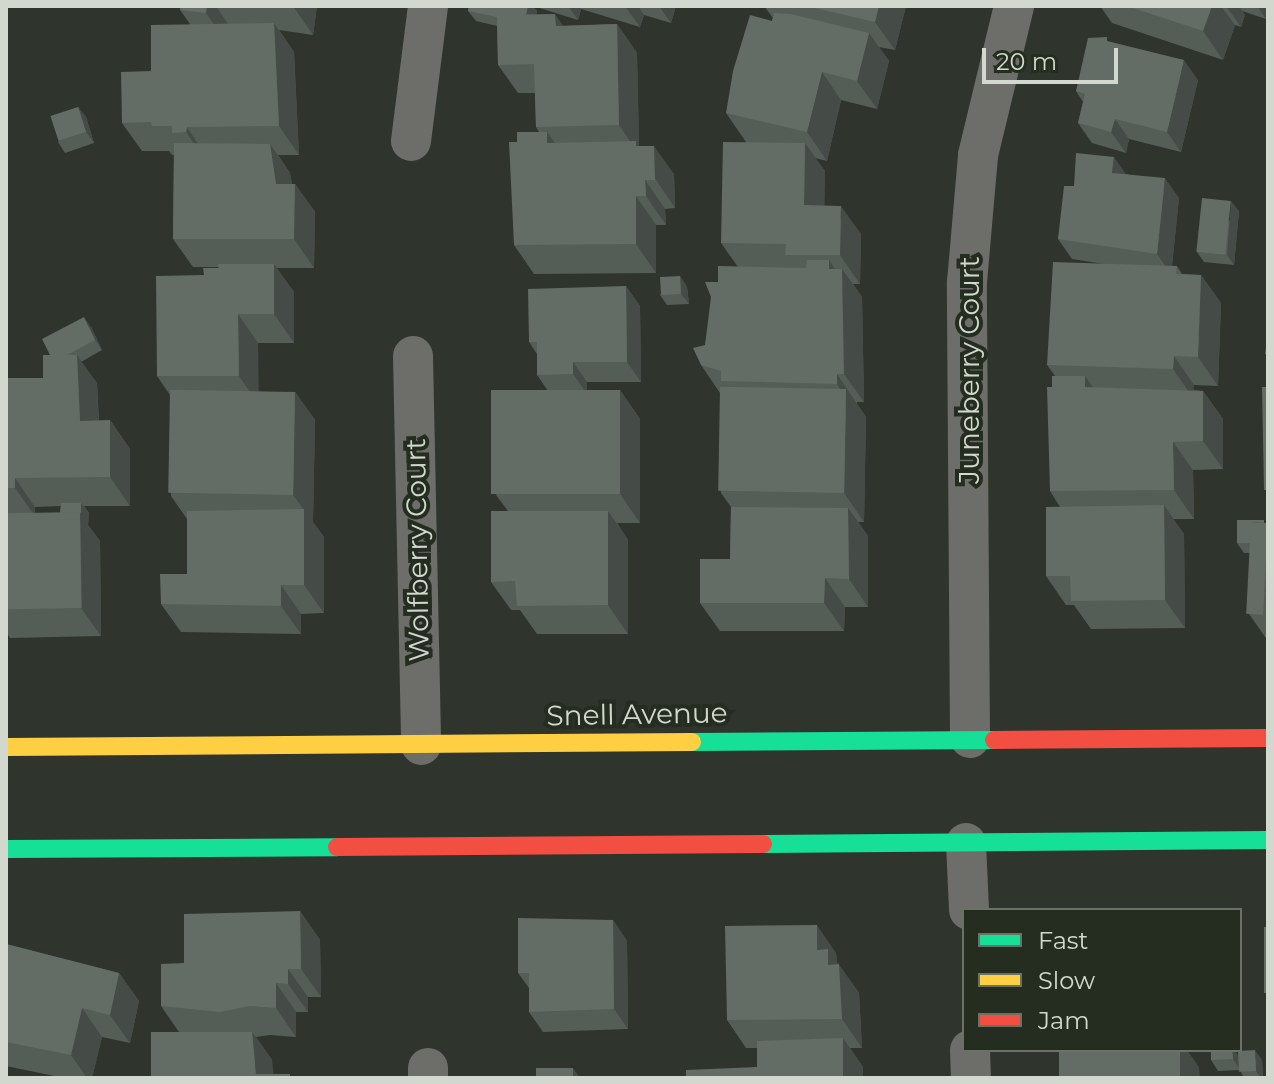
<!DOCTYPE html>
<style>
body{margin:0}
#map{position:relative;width:1274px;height:1084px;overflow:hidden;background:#2f342c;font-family:Montserrat,sans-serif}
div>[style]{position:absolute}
.street>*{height:40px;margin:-20px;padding:0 20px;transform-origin:20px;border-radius:20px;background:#6d6e6a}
.fast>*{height:18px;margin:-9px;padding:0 9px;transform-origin:9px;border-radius:9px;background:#16e098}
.slow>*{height:18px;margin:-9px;padding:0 9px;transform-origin:9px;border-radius:9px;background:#ffcf43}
.jam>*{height:18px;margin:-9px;padding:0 9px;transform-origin:9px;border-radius:9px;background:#f24e42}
.wall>*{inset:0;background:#555d57}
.shaded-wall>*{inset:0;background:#454c47}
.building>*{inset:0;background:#636c65;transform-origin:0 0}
span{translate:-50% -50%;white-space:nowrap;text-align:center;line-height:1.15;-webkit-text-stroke:8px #242d1f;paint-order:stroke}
.street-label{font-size:28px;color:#d2d8ce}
.frame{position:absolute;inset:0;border:8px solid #d2d8ce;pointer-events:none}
.legend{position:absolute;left:962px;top:908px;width:280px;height:144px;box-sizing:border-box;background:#242d1f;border:2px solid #6a7165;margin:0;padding:10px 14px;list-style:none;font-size:24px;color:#d2d8ce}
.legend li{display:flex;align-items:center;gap:16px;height:40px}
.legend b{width:40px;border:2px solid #6a7165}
.scale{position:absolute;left:982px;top:48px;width:136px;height:36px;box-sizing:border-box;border:4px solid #d2d8ce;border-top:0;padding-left:10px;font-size:24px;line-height:28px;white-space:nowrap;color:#d2d8ce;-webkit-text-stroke:6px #242d1f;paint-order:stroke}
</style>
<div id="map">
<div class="street">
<i style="left:411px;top:141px;width:136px;rotate:-82.8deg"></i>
<i style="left:413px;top:356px;width:389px;rotate:88.8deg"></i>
<i style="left:970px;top:738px;width:456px;rotate:-90.4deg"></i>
<i style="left:967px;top:282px;width:127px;rotate:-85deg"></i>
<i style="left:978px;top:155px;width:153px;rotate:-76.4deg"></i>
<i style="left:966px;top:843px;width:67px;rotate:87.4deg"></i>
<i style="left:970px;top:1050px;width:28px;rotate:88deg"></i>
<i style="left:428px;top:1078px;width:10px;rotate:-90deg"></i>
</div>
<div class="fast">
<i style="left:692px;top:742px;width:302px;rotate:-0.4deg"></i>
<i style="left:763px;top:844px;width:505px;rotate:-0.45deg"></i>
<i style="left:6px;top:849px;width:331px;rotate:-0.3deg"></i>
</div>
<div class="slow">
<i style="left:6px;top:747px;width:686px;rotate:-0.42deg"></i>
</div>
<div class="jam">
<i style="left:994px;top:740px;width:274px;rotate:-0.4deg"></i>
<i style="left:337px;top:847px;width:426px;rotate:-0.4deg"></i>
</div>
<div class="wall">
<i style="clip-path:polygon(181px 6px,317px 6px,313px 35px,279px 30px,294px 52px,299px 155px,278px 155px,290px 173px,292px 184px,295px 184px,315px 212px,314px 268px,276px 268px,294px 292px,294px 343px,258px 343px,258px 392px,295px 392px,315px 420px,313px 522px,324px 537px,324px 613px,301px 614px,301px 634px,181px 632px,161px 604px,187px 574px,187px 519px,171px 496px,170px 395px,157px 376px,204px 275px,219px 267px,193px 267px,173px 239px,174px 155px,172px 155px,169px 151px,142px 151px,122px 123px,190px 24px,180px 10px)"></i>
<i style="clip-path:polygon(469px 6px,676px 6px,671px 23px,644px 15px,640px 27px,581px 9px,578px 20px,533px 6px,537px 11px,536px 14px,563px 26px,617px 24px,637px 53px,639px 146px,674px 174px,675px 208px,665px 209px,666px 225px,656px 225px,656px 273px,534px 274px,514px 245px,517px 142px,539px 132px,536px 127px,535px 93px,518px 93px,498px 65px,497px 26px,476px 21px,468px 11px)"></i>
<i style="clip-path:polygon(764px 6px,906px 6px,895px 50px,879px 47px,889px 61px,877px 109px,841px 100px,827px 161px,815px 158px,825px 171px,824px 206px,861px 234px,860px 284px,853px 284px,862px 297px,864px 402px,857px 402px,857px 404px,866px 417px,864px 522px,858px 522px,868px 536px,868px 607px,845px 607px,844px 631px,720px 631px,700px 603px,730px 559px,731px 507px,721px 493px,720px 393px,701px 365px,718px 282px,738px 267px,721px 243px,746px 142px,726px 113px,772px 21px,773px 18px)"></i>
<i style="clip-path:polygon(1100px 6px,1268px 6px,1268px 14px,1266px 19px,1242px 11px,1245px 15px,1241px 27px,1235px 25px,1223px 60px,1112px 23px)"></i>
<i style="clip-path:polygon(1111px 42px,1198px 80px,1181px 152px,1129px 139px,1126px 153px,1092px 143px,1078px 123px,1083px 102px,1076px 91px)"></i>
<i style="clip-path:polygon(78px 107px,86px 117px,94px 143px,65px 153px,58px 142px)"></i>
<i style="clip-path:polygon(1127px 174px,1179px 198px,1172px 266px,1177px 266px,1182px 274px,1201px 275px,1221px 303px,1218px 386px,1194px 385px,1193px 390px,1203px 391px,1223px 419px,1223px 469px,1193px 470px,1194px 519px,1173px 519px,1184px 534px,1185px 628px,1091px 629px,1074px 605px,1066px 605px,1046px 576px,1060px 507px,1050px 491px,1052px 387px,1055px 376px,1047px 365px,1104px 264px,1072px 259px,1058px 239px,1074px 186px)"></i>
<i style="clip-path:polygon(1239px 211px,1234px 265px,1204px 262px,1197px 252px)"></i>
<i style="clip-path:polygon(680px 276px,687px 287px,689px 304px,667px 305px,660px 295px)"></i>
<i style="clip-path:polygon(626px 286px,640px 306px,641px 382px,587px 382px,587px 390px,620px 390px,640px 419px,640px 523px,617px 523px,628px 540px,628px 634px,537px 634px,520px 610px,511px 610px,491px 582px,508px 511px,496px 495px,548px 391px,537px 375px,537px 354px,529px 342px)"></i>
<i style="clip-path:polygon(evenodd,91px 327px,102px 350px,81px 362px,97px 383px,99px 421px,110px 420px,130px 449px,130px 506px,84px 506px,89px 513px,88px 525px,100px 541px,101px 636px,10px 638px,6px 631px,6px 378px,43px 378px,50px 355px,91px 327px,61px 506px,60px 513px,35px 513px,35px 507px,61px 506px)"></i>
<i style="clip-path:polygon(1265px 523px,1268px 523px,1268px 641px,1249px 614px,1251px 553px,1244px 553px,1237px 543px)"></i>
<i style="clip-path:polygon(300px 911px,320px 940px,321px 997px,308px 997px,308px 1012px,296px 1012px,296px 1037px,270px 1035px,256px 1037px,272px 1060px,151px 1078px,179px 1032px,161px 1006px,184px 963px)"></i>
<i style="clip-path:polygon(613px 920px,627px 941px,628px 1029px,543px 1032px,529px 1012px,529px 988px,518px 973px)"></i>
<i style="clip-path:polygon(6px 944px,119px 973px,139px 1001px,130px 1043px,102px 1037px,92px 1078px,64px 1078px,6px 1066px)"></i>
<i style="clip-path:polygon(836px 953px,837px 962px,859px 993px,862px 1048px,850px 1048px,863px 1067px,863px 1078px,686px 1078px,757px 1067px,757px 1048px,746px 1048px,727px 1020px)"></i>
<i style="clip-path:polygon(1211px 1050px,1234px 1050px,1239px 1057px,1262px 1060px,1263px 1078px,1244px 1078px,1240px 1070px,1218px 1071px,1211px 1060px)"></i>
</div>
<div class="shaded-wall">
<i style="clip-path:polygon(207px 6px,216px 6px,228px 24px,226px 42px,206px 13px)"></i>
<i style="clip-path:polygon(293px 6px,317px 6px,313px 35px)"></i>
<i style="clip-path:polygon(528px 6px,533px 6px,537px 11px,532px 33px,524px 23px)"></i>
<i style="clip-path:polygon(568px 6px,579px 6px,581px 9px,578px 20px)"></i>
<i style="clip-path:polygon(625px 6px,638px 6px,644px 15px,640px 27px)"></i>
<i style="clip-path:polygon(659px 6px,676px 6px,671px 23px)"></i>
<i style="clip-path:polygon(879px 6px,906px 6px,895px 50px,875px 22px)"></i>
<i style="clip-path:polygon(1212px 6px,1221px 6px,1235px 25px,1223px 60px,1203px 31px)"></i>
<i style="clip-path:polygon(1226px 6px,1239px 6px,1245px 15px,1241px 27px)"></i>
<i style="clip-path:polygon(1257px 6px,1268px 6px,1268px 14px,1266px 19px)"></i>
<i style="clip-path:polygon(555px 14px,575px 43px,556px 26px)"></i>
<i style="clip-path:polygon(274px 23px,294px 52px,299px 155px,279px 126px)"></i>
<i style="clip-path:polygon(617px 24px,637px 53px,639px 146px,654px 146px,674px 174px,675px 208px,619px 125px)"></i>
<i style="clip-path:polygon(869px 33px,889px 61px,877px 109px,857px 81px)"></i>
<i style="clip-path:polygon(1184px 60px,1198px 80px,1181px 152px,1167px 132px)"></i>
<i style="clip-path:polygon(822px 72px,841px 100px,827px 161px,807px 132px)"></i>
<i style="clip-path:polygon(78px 107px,86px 117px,94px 143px,86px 132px)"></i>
<i style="clip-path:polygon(1115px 119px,1129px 139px,1126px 153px,1111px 132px)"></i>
<i style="clip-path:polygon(187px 127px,206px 156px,206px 161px,186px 132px)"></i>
<i style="clip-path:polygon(547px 132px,567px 160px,547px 143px)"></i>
<i style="clip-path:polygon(805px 143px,825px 171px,824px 234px,804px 205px)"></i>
<i style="clip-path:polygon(270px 144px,290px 173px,295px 203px,295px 184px,315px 212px,314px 268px,294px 239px,276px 184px)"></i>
<i style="clip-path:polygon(1114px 157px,1128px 177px,1112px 173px)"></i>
<i style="clip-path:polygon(1165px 178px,1179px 198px,1171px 274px,1157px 254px)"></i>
<i style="clip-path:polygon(645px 180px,665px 209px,666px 225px,646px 196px)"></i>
<i style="clip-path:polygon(636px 196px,656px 225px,656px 273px,636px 244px)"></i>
<i style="clip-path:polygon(1231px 201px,1239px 211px,1234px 265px,1227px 255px)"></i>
<i style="clip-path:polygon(841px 206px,861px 234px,860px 284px,840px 255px)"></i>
<i style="clip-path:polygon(829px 260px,842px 280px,842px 269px,862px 297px,864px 402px,844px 374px,829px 269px)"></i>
<i style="clip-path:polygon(274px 264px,294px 292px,294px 343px,274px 314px)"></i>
<i style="clip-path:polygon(1201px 275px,1221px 303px,1218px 386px,1198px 357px)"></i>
<i style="clip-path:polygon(680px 276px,687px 287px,689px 304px,681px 294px)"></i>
<i style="clip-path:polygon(626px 286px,640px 306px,641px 382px,627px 362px)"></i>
<i style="clip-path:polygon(238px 314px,258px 343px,259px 405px,239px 376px)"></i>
<i style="clip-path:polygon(84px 317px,91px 327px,102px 350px,95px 340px)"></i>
<i style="clip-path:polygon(77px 355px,97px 383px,100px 449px,80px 421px)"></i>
<i style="clip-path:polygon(1174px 356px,1194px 385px,1193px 398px,1173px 369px)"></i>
<i style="clip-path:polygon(573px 362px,587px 382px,587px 394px,573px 374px)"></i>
<i style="clip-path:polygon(837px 374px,866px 417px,864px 522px,844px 493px,846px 398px,837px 384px)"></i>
<i style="clip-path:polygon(1085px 376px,1105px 404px,1085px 387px)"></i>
<i style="clip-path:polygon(620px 390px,640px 419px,640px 523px,620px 494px)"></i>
<i style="clip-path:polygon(1203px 391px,1223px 419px,1223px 469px,1203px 441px)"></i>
<i style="clip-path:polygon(295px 392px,315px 420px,313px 522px,324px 537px,324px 613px,304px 585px,304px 510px,293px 495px)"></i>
<i style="clip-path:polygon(110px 420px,130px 449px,130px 506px,110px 477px)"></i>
<i style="clip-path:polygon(1173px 442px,1193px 470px,1194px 519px,1174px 490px)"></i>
<i style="clip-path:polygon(15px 478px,35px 507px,35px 516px,15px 488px)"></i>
<i style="clip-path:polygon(81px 503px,89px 513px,88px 525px,100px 541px,101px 636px,81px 608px,80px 512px)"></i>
<i style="clip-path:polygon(1164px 505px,1184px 534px,1185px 628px,1165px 600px)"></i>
<i style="clip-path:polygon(848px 508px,868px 536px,868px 607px,849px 579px)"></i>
<i style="clip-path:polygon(608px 511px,628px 540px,628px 634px,608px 605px)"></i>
<i style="clip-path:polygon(825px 578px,845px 607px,844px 631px,824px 603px)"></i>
<i style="clip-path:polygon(281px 585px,301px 614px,301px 634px,281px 606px)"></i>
<i style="clip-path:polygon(300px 911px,320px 940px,321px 997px,301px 969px)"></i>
<i style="clip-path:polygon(613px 920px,627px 941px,628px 1029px,614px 1009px)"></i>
<i style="clip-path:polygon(817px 925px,836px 953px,837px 962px,859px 993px,862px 1048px,842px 1019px,817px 950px)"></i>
<i style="clip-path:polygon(288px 969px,308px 997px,308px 1012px,288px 984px)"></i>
<i style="clip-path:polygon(119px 973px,139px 1001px,130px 1043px,110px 1015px)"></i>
<i style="clip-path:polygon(276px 983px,296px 1012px,296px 1037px,276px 1008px)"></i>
<i style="clip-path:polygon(82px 1008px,102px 1037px,92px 1078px,87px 1078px,71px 1055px)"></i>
<i style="clip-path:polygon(252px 1032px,272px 1060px,274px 1078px,256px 1074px)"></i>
<i style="clip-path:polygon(843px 1038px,863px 1067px,863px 1078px,843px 1078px)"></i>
<i style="clip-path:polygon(1180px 1050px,1187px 1050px,1199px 1067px,1200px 1078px,1180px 1078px)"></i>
<i style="clip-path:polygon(1232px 1050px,1234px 1050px,1240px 1058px,1240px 1070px,1233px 1059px)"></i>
<i style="clip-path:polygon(1255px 1050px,1262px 1060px,1263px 1078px,1261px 1078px,1256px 1071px)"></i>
<i style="clip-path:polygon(573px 1068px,580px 1078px,573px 1078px)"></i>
</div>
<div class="building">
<i style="clip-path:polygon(181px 6px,207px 6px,206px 13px,180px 10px)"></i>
<i style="clip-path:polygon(469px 6px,528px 6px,526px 15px,497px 15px,497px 17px,468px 11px)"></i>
<i style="clip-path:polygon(806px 6px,879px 6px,875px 22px)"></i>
<i style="clip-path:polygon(1127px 6px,1212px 6px,1203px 31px)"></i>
<i style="clip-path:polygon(774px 13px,791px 14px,869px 33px,857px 81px,822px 72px,807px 132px,726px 113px,733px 71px,750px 15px,772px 21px)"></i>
<i style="clip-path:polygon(555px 14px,556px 26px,617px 24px,619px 125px,536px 127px,534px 64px,498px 65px,497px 15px)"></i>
<i style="clip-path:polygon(274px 23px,279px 126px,187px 127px,186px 132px,172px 133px,172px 126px,152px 126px,151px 122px,122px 123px,121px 72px,151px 71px,151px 25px)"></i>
<i style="clip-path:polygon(1107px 37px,1107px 41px,1184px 60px,1167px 132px,1115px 119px,1111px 132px,1078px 123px,1085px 94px,1076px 91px,1088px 38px)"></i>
<i style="left:78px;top:107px;width:26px;height:29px;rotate:72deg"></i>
<i style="clip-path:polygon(517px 132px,547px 132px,547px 143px,636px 141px,636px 146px,654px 146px,655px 180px,645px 180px,646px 196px,636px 196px,636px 244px,514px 245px,509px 142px,517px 142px)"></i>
<i style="clip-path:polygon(723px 142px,805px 143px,804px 205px,841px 206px,840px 255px,785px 255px,786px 244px,721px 243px)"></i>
<i style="clip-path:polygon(174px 143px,270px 144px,276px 184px,295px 184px,294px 239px,173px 239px)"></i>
<i style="clip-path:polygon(1076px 153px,1114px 157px,1112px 173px,1165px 178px,1157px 254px,1058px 239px,1064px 186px,1074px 186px)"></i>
<i style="left:1202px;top:198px;width:29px;height:54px;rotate:6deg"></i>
<i style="clip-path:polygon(807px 260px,829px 260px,829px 269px,842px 269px,844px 374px,837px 374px,837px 384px,721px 381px,721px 371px,701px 365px,693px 348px,705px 345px,711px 297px,705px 282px,718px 282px,718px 266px,806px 268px)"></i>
<i style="clip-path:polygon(1053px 262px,1177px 266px,1176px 274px,1201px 275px,1198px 357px,1174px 356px,1173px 369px,1047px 365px)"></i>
<i style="clip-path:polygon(218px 264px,274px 264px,274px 314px,238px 314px,239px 376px,157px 376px,156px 276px,204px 275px,203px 268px,219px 268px)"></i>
<i style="left:680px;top:276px;width:18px;height:20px;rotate:87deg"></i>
<i style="clip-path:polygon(626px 286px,627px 362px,573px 362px,573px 374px,537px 375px,537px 342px,529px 342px,528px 289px)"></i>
<i style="clip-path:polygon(84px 317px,95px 340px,67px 355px,50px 355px,42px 339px)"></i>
<i style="clip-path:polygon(1268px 334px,1268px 355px,1265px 354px)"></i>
<i style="clip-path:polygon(43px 355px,77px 355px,80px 421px,110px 420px,110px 477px,15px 478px,15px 488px,6px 488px,6px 378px,43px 378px)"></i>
<i style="clip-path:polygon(1052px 376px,1085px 376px,1085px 387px,1203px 391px,1203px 441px,1173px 442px,1174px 490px,1050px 491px,1047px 387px,1052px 387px)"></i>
<i style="clip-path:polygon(1262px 387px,1268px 387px,1268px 490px,1264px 490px)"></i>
<i style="left:846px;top:389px;width:104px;height:126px;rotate:91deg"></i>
<i style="left:620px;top:390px;width:104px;height:129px;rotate:90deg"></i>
<i style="left:295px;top:392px;width:103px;height:125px;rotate:91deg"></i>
<i style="clip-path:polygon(61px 503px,81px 503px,81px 514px,80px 512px,60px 513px)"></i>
<i style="clip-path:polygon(1164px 505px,1165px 600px,1071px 601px,1070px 576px,1046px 576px,1046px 507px)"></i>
<i style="clip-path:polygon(731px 507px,848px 508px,849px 579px,825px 578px,824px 603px,700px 603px,700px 559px,730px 559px)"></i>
<i style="clip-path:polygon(304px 509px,304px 585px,281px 585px,281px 606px,161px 604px,160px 574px,187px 574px,187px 511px)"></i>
<i style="clip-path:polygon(491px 511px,608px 511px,608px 605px,517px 606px,515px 581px,491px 582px)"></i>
<i style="left:80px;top:512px;width:96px;height:74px;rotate:89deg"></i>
<i style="clip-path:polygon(1237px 520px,1264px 520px,1264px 523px,1251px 522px,1251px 543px,1237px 543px)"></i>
<i style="left:1251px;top:522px;width:17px;height:92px;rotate:3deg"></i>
<i style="clip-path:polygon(300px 911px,301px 969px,288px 969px,288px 984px,276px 983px,276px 1008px,250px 1006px,220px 1012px,161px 1006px,161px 964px,184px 963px,184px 914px)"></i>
<i style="clip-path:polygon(518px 918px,613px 920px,614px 1009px,529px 1012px,529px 973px,518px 973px)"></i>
<i style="clip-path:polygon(817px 925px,817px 950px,828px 949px,828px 965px,839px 964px,842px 1019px,727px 1020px,725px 926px)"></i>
<i style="left:1264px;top:927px;width:4px;height:66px"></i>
<i style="clip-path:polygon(6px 944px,119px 973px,110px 1015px,82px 1008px,71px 1055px,6px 1042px)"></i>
<i style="clip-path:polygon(151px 1032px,252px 1032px,256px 1074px,290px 1074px,290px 1078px,151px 1078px)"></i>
<i style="clip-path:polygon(843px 1038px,843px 1078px,686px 1078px,686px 1070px,757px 1067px,757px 1041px)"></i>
<i style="left:1059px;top:1050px;width:121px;height:28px"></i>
<i style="clip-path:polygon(1211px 1050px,1232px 1050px,1233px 1059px,1211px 1060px)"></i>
<i style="left:1255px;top:1050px;width:21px;height:17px;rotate:87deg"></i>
<i style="left:536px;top:1068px;width:37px;height:10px"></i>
</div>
<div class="street-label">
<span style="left:969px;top:370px;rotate:-90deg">Juneberry Court</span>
<span style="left:417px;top:550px;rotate:-91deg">Wolfberry Court</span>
<span style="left:637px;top:714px;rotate:-1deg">Snell Avenue</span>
</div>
<div class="frame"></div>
<ul class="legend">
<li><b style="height:10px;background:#16e098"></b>Fast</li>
<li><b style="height:10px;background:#ffcf43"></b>Slow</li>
<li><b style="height:10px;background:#f24e42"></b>Jam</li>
</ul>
<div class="scale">20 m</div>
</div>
